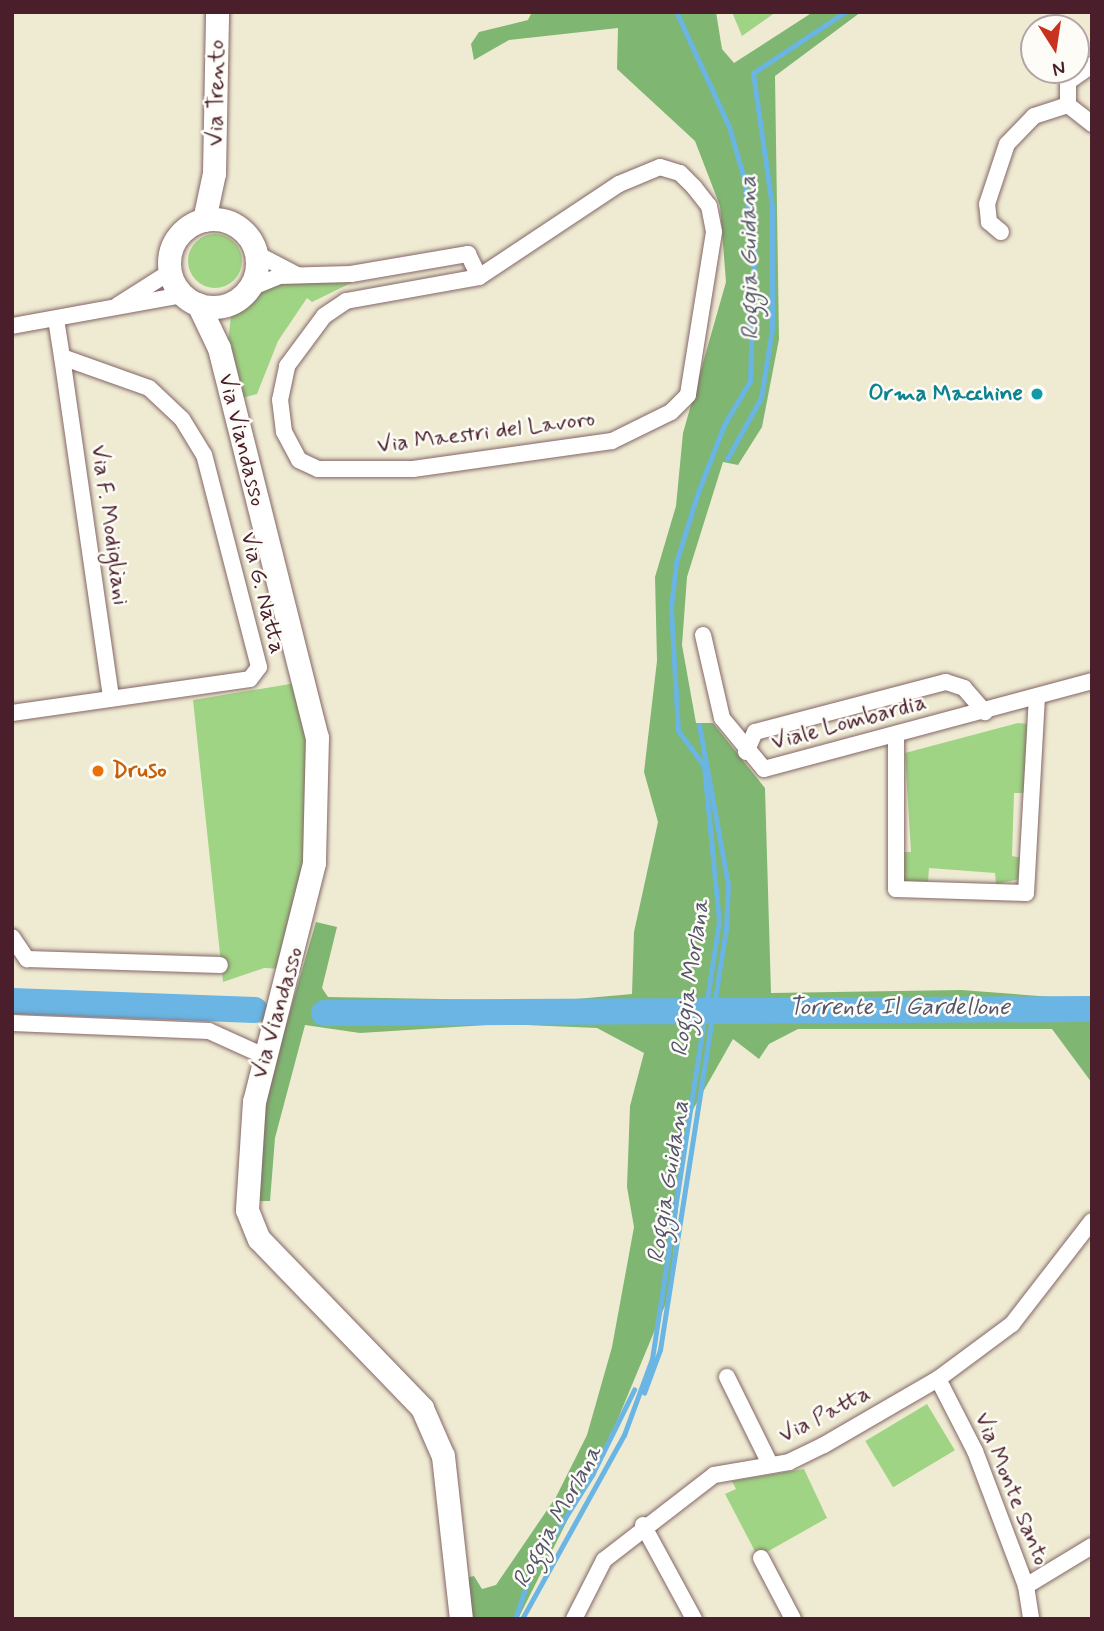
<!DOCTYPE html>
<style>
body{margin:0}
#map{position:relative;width:1104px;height:1631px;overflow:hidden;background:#efebd3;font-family:Mynerve,sans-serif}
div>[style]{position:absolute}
.green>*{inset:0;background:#9fd485;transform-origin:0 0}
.round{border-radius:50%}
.forest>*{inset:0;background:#7fb672}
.stream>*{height:4.5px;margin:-2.25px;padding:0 2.25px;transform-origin:2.25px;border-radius:2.25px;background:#6ab5e3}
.river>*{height:26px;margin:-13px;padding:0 13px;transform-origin:13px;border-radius:13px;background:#6ab5e3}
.roads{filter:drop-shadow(0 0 2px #846666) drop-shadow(0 0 2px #846666)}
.street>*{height:16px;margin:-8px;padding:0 8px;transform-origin:8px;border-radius:8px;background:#fff}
.secondary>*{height:23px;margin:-11.5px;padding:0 11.5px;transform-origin:11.5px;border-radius:11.5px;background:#fff}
.secondary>.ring{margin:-11.5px;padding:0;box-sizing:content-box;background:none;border:23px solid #fff;border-radius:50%}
.dots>*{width:19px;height:19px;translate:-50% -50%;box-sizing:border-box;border:4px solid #fdfcf7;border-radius:50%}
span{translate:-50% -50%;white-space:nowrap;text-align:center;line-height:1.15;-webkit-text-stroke:5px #fdfcf7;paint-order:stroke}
.street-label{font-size:23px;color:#4a1f2b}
.culture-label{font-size:23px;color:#0d838f;font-weight:700}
.right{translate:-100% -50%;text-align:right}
.food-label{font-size:23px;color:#c56008;font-weight:700}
.left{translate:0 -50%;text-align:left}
.water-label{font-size:24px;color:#55546b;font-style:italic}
.frame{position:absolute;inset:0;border:14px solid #4a1f2b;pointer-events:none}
.north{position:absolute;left:1020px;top:14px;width:70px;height:70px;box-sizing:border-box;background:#fdfcf7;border:2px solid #b5a4a5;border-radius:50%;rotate:168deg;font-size:19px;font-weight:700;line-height:28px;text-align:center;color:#4a1f2b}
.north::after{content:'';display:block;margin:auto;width:24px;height:32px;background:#c8321e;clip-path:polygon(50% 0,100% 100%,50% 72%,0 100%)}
</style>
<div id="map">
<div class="green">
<i style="clip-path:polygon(732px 12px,776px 12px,742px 36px)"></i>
<i class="round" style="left:188px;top:234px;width:54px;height:54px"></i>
<i style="clip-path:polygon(353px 282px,312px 302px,307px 298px,278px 341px,257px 394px,234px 400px,227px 348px,231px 317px,257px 284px)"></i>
<i style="clip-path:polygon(302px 682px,313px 849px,284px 969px,264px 968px,223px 982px,193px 700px)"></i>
<i style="clip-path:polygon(1018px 723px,1028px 724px,1025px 793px,1014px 793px,1012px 856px,1022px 858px,1021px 879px,996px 884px,995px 873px,929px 868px,928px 882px,901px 881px,901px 852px,911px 852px,905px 753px)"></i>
<i style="left:927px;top:1404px;width:54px;height:72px;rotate:59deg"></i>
<i style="clip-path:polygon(804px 1469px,827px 1518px,758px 1557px,725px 1494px,736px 1489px,732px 1481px)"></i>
</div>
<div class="forest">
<i style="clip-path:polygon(532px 12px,716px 12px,722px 49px,734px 63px,813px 12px,861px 12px,775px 76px,779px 339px,762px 427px,738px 465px,723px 462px,687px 577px,682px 645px,696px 723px,713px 723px,765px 788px,771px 993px,961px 990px,1092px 1000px,1092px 1083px,1052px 1029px,798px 1029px,769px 1044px,759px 1059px,733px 1039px,687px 1120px,669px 1296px,617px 1421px,518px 1619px,459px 1619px,461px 1579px,474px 1576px,482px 1589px,496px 1585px,556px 1497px,587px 1435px,612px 1347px,634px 1227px,627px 1187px,630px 1106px,644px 1053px,597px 1028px,503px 1024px,360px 1033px,305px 1025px,275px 1138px,270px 1201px,258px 1201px,264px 1101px,316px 922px,337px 927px,322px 988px,328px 997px,554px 1001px,632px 994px,634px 932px,658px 822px,644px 772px,657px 661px,655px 577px,676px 506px,683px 433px,726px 282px,720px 206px,695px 141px,617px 69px,618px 28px,509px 40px,474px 60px,471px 44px,479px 32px,528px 20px)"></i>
</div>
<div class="stream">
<i style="left:727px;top:459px;width:70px;rotate:-60.9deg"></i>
<i style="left:761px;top:398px;width:70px;rotate:-80.9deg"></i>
<i style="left:772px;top:329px;width:122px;rotate:-90deg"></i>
<i style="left:772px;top:207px;width:135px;rotate:-98.1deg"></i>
<i style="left:753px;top:73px;width:110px;rotate:-33.5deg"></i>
<i style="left:644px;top:1393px;width:46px;rotate:-69.6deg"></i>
<i style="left:660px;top:1350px;width:425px;rotate:-81.1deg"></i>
<i style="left:726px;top:930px;width:45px;rotate:-87.5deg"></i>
<i style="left:728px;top:885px;width:162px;rotate:-100.3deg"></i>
<i style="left:515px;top:1619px;width:50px;rotate:-71.2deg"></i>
<i style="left:531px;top:1572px;width:115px;rotate:-57.8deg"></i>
<i style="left:592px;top:1475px;width:95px;rotate:-63.7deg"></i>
<i style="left:522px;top:1619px;width:210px;rotate:-61deg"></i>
<i style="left:624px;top:1435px;width:81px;rotate:-69.8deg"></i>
<i style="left:652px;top:1359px;width:442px;rotate:-81.3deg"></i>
<i style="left:719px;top:922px;width:157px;rotate:-95.5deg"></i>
<i style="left:704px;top:766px;width:44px;rotate:-126.6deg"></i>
<i style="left:678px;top:731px;width:123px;rotate:-93.3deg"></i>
<i style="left:671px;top:608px;width:45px;rotate:-83.7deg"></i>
<i style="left:676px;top:563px;width:71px;rotate:-72.8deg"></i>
<i style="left:697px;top:495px;width:75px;rotate:-68.9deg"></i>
<i style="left:724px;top:425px;width:51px;rotate:-59.4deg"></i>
<i style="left:750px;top:381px;width:129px;rotate:-88.2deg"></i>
<i style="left:754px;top:252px;width:74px;rotate:-97.8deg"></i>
<i style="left:744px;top:179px;width:54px;rotate:-106.1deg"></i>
<i style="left:729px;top:127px;width:127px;rotate:-114.7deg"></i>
</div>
<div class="river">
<i style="left:12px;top:1001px;width:243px;rotate:2.1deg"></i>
<i style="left:324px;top:1013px;width:768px;rotate:-0.3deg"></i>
</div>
<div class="roads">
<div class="street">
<i style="left:1092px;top:65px;width:29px;rotate:145deg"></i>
<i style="left:1068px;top:82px;width:23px;rotate:90deg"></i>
<i style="left:1068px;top:105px;width:31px;rotate:38deg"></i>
<i style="left:660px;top:167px;width:21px;rotate:17deg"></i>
<i style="left:680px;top:173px;width:20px;rotate:45deg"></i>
<i style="left:694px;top:187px;width:24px;rotate:52deg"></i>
<i style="left:709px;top:206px;width:26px;rotate:79deg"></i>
<i style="left:714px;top:232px;width:165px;rotate:99.1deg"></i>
<i style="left:688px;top:395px;width:24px;rotate:135deg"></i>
<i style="left:671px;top:412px;width:66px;rotate:153.8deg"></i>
<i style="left:612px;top:441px;width:201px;rotate:172deg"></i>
<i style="left:413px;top:469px;width:95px;rotate:180deg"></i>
<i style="left:318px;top:469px;width:21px;rotate:-155deg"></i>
<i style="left:299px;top:460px;width:32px;rotate:-118deg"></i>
<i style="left:284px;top:432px;width:32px;rotate:-97deg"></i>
<i style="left:280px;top:400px;width:35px;rotate:-78deg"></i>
<i style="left:287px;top:366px;width:62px;rotate:-53.5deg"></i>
<i style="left:324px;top:316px;width:27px;rotate:-34deg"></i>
<i style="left:346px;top:301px;width:135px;rotate:-10.2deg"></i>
<i style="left:479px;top:277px;width:168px;rotate:-33.6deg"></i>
<i style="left:619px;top:184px;width:44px;rotate:-22.5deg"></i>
<i style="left:1001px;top:232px;width:16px;rotate:-140deg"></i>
<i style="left:989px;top:222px;width:18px;rotate:-96deg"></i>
<i style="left:987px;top:204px;width:63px;rotate:-71.6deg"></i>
<i style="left:1007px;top:144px;width:39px;rotate:-46deg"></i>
<i style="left:1034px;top:116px;width:36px;rotate:-18deg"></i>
<i style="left:257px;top:254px;width:45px;rotate:27.7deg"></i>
<i style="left:250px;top:288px;width:31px;rotate:-22deg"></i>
<i style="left:279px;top:276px;width:72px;rotate:-1.6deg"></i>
<i style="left:351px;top:274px;width:119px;rotate:-9.7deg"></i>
<i style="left:468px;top:254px;width:25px;rotate:64deg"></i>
<i style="left:118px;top:305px;width:62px;rotate:-32.4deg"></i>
<i style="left:12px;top:326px;width:174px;rotate:-10.3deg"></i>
<i style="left:62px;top:357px;width:345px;rotate:81.8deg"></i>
<i style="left:703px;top:635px;width:85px;rotate:77.1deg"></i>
<i style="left:722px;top:718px;width:66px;rotate:50.5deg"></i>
<i style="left:764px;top:769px;width:340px;rotate:-15deg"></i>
<i style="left:12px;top:713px;width:240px;rotate:-8.1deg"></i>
<i style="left:250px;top:679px;width:15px;rotate:-53deg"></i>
<i style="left:259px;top:667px;width:219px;rotate:-104.5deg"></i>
<i style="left:204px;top:455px;width:42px;rotate:-121.4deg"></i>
<i style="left:182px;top:419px;width:45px;rotate:-136.8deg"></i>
<i style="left:149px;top:388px;width:92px;rotate:-160.4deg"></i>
<i style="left:62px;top:357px;width:37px;rotate:-99deg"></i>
<i style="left:896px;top:735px;width:154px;rotate:90deg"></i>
<i style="left:896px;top:889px;width:130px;rotate:1.8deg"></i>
<i style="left:1026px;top:893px;width:195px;rotate:-86.8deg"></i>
<i style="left:746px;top:752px;width:22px;rotate:-66deg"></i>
<i style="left:755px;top:732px;width:197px;rotate:-14.7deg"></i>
<i style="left:946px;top:682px;width:19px;rotate:18deg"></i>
<i style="left:964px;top:688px;width:32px;rotate:49deg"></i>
<i style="left:12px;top:937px;width:27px;rotate:56deg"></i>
<i style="left:27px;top:959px;width:193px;rotate:1.8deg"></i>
<i style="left:12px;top:1023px;width:197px;rotate:2.3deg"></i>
<i style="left:209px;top:1031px;width:60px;rotate:24.4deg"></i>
<i style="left:727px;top:1377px;width:97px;rotate:63.7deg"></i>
<i style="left:938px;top:1379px;width:81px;rotate:62.8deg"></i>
<i style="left:975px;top:1451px;width:144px;rotate:69.3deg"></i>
<i style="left:1026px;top:1586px;width:33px;rotate:81deg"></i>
<i style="left:643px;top:1525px;width:107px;rotate:61.5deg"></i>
<i style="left:761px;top:1558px;width:69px;rotate:62.3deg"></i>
<i style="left:1026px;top:1586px;width:77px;rotate:-31.2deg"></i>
<i style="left:574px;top:1619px;width:66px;rotate:-63deg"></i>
<i style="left:604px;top:1560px;width:139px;rotate:-37.7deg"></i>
<i style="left:714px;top:1475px;width:76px;rotate:-9.8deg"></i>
<i style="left:789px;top:1462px;width:39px;rotate:-26deg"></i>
<i style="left:824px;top:1445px;width:132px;rotate:-30.1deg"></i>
<i style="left:938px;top:1379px;width:92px;rotate:-36.6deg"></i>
<i style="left:1012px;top:1324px;width:130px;rotate:-52.2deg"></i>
</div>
<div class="secondary">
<i class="ring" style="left:169px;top:219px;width:65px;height:65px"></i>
<i style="left:204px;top:220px;width:48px;rotate:-78deg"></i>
<i style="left:214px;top:173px;width:161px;rotate:-88.9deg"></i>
<i style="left:198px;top:304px;width:49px;rotate:64.5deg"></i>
<i style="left:219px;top:348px;width:401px;rotate:75.9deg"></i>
<i style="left:317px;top:737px;width:126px;rotate:91.4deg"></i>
<i style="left:314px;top:863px;width:245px;rotate:104.1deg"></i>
<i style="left:254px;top:1101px;width:109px;rotate:93.7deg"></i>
<i style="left:247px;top:1210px;width:31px;rotate:68deg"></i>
<i style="left:259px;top:1239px;width:235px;rotate:46deg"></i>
<i style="left:422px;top:1408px;width:52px;rotate:66.4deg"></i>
<i style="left:443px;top:1456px;width:164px;rotate:83.7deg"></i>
</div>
</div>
<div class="dots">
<i style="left:1037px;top:394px;background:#0f9aa8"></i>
<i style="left:98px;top:771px;background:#e8710a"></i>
</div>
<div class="street-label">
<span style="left:217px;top:93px;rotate:-89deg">Via Trento</span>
<span style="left:486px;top:433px;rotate:-7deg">Via Maestri del Lavoro</span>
<span style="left:241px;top:440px;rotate:76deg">Via Viandasso</span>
<span style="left:109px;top:525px;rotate:82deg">Via F. Modigliani</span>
<span style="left:262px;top:593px;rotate:76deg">Via G. Natta</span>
<span style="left:849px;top:723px;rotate:-15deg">Viale Lombardia</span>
<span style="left:278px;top:1013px;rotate:-74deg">Via Viandasso</span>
<span style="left:825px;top:1415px;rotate:-27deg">Via Patta</span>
<span style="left:1011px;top:1489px;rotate:68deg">Via Monte Santo</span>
</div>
<div class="culture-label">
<span class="right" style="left:1023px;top:394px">Orma Macchine</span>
</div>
<div class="food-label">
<span class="left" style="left:112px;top:771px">Druso</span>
</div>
<div class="water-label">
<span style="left:750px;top:258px;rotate:-91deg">Roggia Guidana</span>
<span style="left:691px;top:978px;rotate:-82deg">Roggia Morlana</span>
<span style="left:899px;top:1008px">Torrente Il Gardellone</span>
<span style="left:669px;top:1182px;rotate:-81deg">Roggia Guidana</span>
<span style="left:558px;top:1517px;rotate:-61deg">Roggia Morlana</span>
</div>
<div class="frame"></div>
<div class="north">N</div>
</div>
